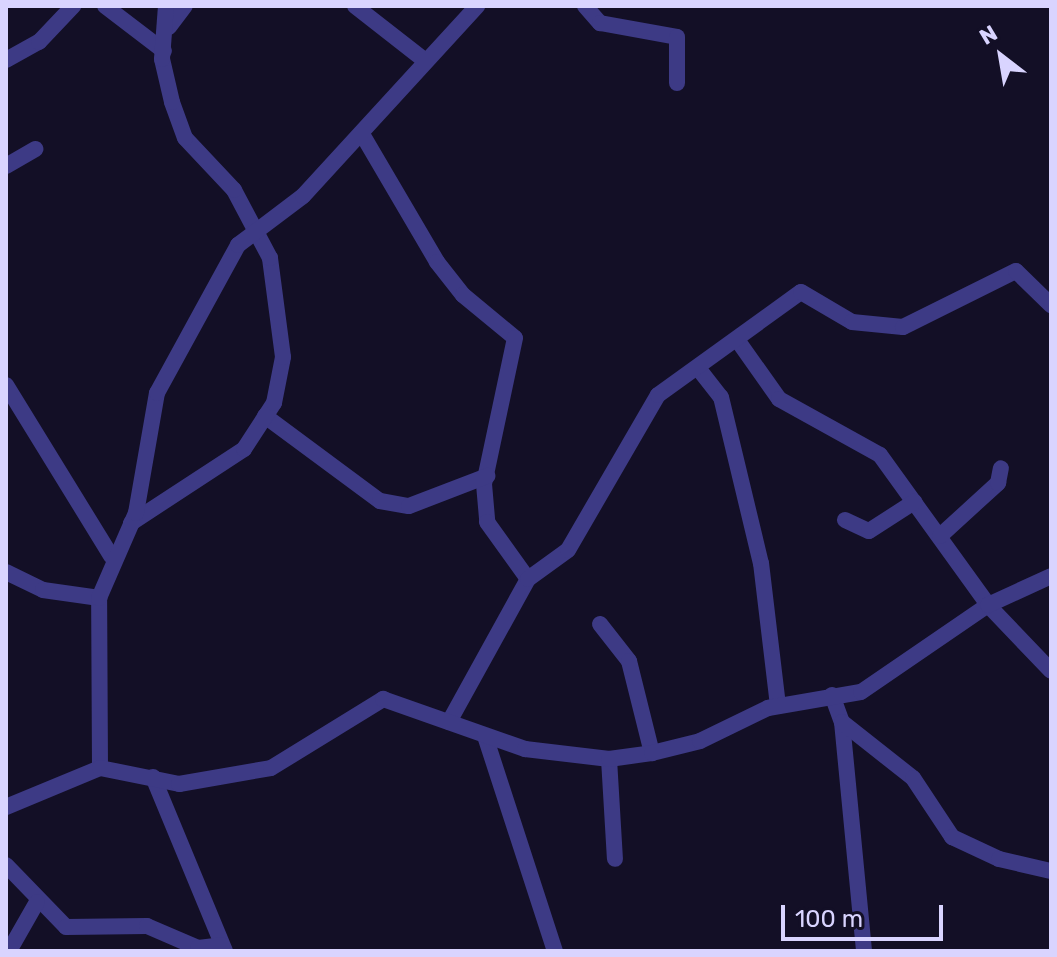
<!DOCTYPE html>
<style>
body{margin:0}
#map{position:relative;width:1057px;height:957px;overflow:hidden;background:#130f26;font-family:Rubik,sans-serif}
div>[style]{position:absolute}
.minor>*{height:16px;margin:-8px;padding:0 8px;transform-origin:8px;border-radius:8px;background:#3d3a85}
span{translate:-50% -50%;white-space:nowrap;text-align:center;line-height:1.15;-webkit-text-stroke:8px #130f26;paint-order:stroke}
.frame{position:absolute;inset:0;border:8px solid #d9d4ff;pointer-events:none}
.north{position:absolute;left:961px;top:16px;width:80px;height:80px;-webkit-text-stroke:6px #130f26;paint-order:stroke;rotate:329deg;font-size:22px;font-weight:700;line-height:32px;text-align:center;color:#d9d4ff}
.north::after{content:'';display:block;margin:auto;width:28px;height:36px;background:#d9d4ff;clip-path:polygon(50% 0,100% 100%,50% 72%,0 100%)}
.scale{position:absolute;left:781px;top:905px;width:162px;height:36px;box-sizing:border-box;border:4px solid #d9d4ff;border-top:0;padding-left:10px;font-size:24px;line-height:28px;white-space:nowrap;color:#d9d4ff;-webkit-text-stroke:6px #130f26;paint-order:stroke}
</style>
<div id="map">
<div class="minor">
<i style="left:105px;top:6px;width:74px;rotate:37.3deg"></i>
<i style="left:355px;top:6px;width:88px;rotate:38deg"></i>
<i style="left:585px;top:6px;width:23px;rotate:49deg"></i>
<i style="left:600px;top:23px;width:78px;rotate:10.3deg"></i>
<i style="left:677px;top:37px;width:46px;rotate:90deg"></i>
<i style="left:169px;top:27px;width:26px;rotate:-53deg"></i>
<i style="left:6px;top:60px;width:38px;rotate:-29deg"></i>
<i style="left:39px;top:42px;width:50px;rotate:-46.6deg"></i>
<i style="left:362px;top:134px;width:148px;rotate:59.6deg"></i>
<i style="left:437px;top:262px;width:42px;rotate:51.8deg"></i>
<i style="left:463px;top:295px;width:67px;rotate:39.6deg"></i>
<i style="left:515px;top:338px;width:149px;rotate:102deg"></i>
<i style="left:484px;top:484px;width:38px;rotate:85deg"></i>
<i style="left:487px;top:522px;width:70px;rotate:54.3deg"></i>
<i style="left:6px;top:166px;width:34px;rotate:-30deg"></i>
<i style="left:738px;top:341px;width:71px;rotate:54.7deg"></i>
<i style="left:779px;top:399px;width:115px;rotate:29deg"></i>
<i style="left:880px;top:455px;width:185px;rotate:54.2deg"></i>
<i style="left:988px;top:605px;width:91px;rotate:46.3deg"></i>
<i style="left:698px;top:368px;width:37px;rotate:52deg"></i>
<i style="left:721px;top:397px;width:171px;rotate:76.5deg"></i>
<i style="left:761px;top:563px;width:144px;rotate:83.2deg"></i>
<i style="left:6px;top:385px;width:201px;rotate:58.4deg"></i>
<i style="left:265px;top:416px;width:143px;rotate:36.5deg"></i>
<i style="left:380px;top:501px;width:29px;rotate:10deg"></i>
<i style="left:409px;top:506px;width:84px;rotate:-21deg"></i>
<i style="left:845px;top:520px;width:26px;rotate:25deg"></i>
<i style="left:869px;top:531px;width:54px;rotate:-32.8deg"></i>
<i style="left:131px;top:523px;width:135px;rotate:-33.2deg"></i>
<i style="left:244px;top:449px;width:55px;rotate:-56.9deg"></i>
<i style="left:274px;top:403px;width:47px;rotate:-78.9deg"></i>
<i style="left:283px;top:357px;width:100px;rotate:-97.5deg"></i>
<i style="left:270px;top:258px;width:77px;rotate:-117.9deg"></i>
<i style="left:234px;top:190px;width:71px;rotate:-133.3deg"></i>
<i style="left:185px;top:138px;width:38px;rotate:-110deg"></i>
<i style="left:172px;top:102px;width:44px;rotate:-103.1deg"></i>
<i style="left:162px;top:59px;width:53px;rotate:-85.7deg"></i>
<i style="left:940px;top:536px;width:79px;rotate:-42.4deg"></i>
<i style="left:998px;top:483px;width:15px;rotate:-79deg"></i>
<i style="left:6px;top:572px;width:41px;rotate:25.9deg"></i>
<i style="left:43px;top:590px;width:57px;rotate:8.1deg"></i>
<i style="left:600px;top:624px;width:47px;rotate:51.9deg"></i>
<i style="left:629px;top:661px;width:95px;rotate:76deg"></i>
<i style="left:832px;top:695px;width:29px;rotate:70deg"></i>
<i style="left:842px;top:722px;width:230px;rotate:84.5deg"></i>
<i style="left:449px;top:722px;width:163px;rotate:-61.1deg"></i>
<i style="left:528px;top:579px;width:49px;rotate:-35.9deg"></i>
<i style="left:568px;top:550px;width:179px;rotate:-59.9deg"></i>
<i style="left:658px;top:395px;width:176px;rotate:-35.8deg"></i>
<i style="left:801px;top:292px;width:59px;rotate:30.5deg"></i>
<i style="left:852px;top:322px;width:51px;rotate:5.6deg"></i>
<i style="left:903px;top:327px;width:126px;rotate:-26.4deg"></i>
<i style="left:1016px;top:271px;width:49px;rotate:44.2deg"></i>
<i style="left:842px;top:722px;width:90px;rotate:38.3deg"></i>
<i style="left:913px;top:778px;width:71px;rotate:56.5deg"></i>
<i style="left:952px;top:837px;width:52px;rotate:25.1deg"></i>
<i style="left:999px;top:859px;width:53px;rotate:13deg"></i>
<i style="left:486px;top:739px;width:223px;rotate:72deg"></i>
<i style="left:609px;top:759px;width:100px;rotate:86.6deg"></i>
<i style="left:100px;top:768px;width:170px;rotate:-90.3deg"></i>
<i style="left:99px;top:598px;width:93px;rotate:-66.5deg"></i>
<i style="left:136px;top:513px;width:122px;rotate:-80.1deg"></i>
<i style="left:157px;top:393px;width:169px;rotate:-61.3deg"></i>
<i style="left:238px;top:245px;width:81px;rotate:-37deg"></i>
<i style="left:303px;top:196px;width:258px;rotate:-47.5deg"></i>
<i style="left:153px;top:777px;width:188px;rotate:67.5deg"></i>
<i style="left:6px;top:807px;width:102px;rotate:-22.5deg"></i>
<i style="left:100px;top:768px;width:81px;rotate:11.4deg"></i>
<i style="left:179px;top:784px;width:93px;rotate:-9.9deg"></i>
<i style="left:271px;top:768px;width:132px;rotate:-31.6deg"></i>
<i style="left:383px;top:699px;width:151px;rotate:19.4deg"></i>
<i style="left:525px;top:749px;width:85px;rotate:6.8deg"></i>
<i style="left:609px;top:759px;width:43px;rotate:-7.9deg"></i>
<i style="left:652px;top:753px;width:49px;rotate:-14deg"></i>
<i style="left:700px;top:741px;width:76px;rotate:-25.9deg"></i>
<i style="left:768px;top:708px;width:94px;rotate:-9.8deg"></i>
<i style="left:861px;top:692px;width:154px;rotate:-34.4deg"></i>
<i style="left:988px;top:605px;width:69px;rotate:-24.7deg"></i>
<i style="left:6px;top:865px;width:86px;rotate:45.9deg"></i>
<i style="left:66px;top:927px;width:81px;rotate:-0.7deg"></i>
<i style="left:147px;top:926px;width:56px;rotate:23.3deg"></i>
<i style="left:198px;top:948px;width:24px;rotate:-7deg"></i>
<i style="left:9px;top:951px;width:56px;rotate:-60.3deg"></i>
</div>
<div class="frame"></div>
<div class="north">N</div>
<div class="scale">100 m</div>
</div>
